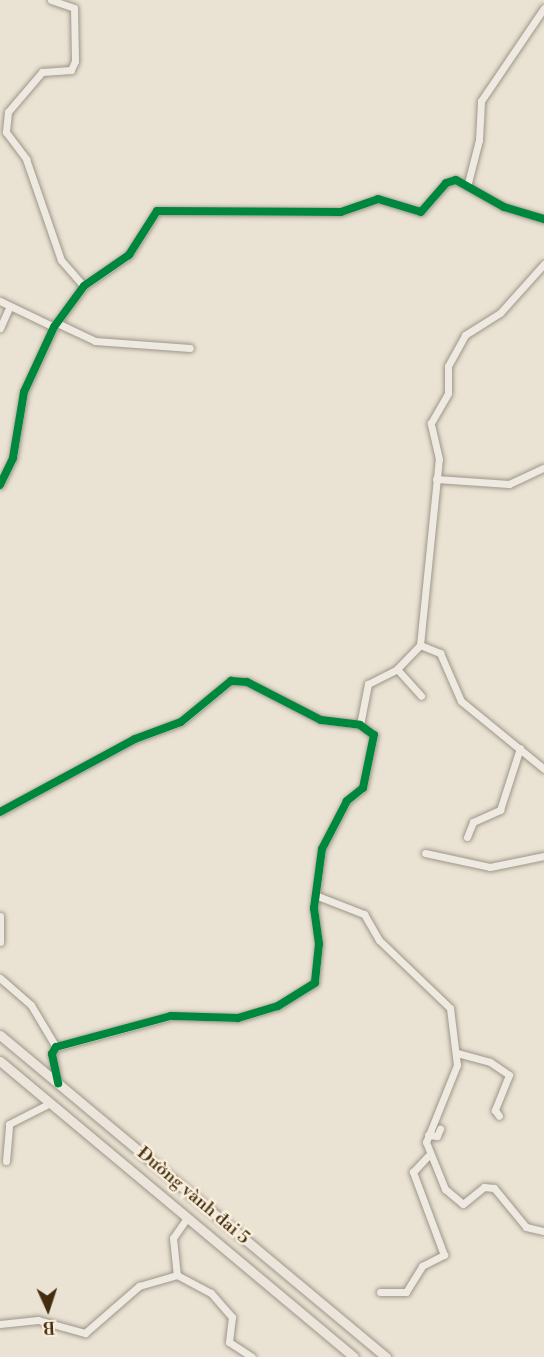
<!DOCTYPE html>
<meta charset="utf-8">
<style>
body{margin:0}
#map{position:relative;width:544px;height:1357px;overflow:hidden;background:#eae2d2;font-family:"Libre Bodoni",serif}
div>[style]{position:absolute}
.roads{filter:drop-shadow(0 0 2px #9e9689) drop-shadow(0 0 2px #9e9689)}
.minor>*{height:7px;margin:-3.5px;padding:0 3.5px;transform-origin:3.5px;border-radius:3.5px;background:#eeeae1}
.major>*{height:9px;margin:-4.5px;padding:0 4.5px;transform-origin:4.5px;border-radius:4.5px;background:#ebe5dc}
.cycleway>*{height:8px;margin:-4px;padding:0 4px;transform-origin:4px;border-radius:4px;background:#00873e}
span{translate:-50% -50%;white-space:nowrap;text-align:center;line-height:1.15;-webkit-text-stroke:5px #f8eedb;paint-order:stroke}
.street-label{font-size:18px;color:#442c0f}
.north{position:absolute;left:18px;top:1279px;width:60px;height:60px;-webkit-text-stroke:4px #f8eedb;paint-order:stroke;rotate:177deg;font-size:16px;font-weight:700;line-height:24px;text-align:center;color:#442c0f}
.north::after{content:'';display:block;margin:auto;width:21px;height:27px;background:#442c0f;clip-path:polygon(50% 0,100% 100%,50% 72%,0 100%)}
</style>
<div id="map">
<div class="roads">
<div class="minor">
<i style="left:51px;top:0;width:24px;rotate:19deg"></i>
<i style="left:74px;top:8px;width:53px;rotate:88.9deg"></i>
<i style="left:75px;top:61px;width:10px;rotate:114deg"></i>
<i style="left:71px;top:70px;width:29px;rotate:176deg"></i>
<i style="left:42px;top:72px;width:52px;rotate:130.4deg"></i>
<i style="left:8px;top:112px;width:20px;rotate:96deg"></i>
<i style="left:6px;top:132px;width:34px;rotate:53deg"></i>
<i style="left:26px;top:159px;width:107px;rotate:70.9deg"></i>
<i style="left:61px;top:260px;width:35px;rotate:49deg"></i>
<i style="left:468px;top:183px;width:44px;rotate:-75.7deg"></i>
<i style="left:479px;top:140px;width:39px;rotate:-87deg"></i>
<i style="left:481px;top:101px;width:112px;rotate:-55.9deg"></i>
<i style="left:0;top:301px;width:60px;rotate:25.7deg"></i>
<i style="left:57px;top:323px;width:42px;rotate:25.3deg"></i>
<i style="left:95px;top:341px;width:95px;rotate:4.2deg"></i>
<i style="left:0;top:328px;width:24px;rotate:-66deg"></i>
<i style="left:436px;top:479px;width:73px;rotate:3.9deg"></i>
<i style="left:509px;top:484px;width:38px;rotate:-25deg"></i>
<i style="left:0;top:485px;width:30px;rotate:-64deg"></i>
<i style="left:13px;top:458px;width:67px;rotate:-80.5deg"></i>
<i style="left:24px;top:392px;width:72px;rotate:-65.2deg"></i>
<i style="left:54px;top:327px;width:51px;rotate:-53.8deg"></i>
<i style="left:84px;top:286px;width:55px;rotate:-34.6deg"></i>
<i style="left:129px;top:255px;width:52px;rotate:-57.5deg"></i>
<i style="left:157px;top:211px;width:184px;rotate:0.3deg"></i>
<i style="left:341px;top:212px;width:39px;rotate:-19deg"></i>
<i style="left:378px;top:199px;width:45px;rotate:16.8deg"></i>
<i style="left:421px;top:212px;width:38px;rotate:-49deg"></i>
<i style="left:446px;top:183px;width:10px;rotate:-17deg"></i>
<i style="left:456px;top:180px;width:55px;rotate:29.4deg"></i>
<i style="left:504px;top:207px;width:42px;rotate:16.7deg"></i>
<i style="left:420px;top:645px;width:22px;rotate:22deg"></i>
<i style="left:440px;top:653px;width:52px;rotate:66.4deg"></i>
<i style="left:461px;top:701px;width:107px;rotate:39.3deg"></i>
<i style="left:397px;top:669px;width:36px;rotate:48deg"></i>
<i style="left:360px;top:725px;width:42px;rotate:-79deg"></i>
<i style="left:368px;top:684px;width:33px;rotate:-27deg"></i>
<i style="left:397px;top:669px;width:33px;rotate:-46deg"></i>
<i style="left:420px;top:645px;width:187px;rotate:-84.2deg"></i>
<i style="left:439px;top:459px;width:37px;rotate:-103deg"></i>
<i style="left:431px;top:423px;width:34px;rotate:-60deg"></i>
<i style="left:448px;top:393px;width:27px;rotate:-90deg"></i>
<i style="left:448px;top:366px;width:35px;rotate:-61deg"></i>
<i style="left:465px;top:335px;width:41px;rotate:-32.2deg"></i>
<i style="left:500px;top:313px;width:66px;rotate:-48.1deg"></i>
<i style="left:0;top:812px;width:153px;rotate:-28.4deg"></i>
<i style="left:135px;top:739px;width:49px;rotate:-20.3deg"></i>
<i style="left:181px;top:722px;width:65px;rotate:-39.4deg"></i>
<i style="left:231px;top:681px;width:16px;rotate:4deg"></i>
<i style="left:247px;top:682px;width:83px;rotate:27.2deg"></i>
<i style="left:321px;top:720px;width:39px;rotate:7deg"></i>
<i style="left:360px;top:725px;width:17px;rotate:36deg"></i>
<i style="left:374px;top:735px;width:54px;rotate:101.7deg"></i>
<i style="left:363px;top:788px;width:21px;rotate:141deg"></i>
<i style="left:347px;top:801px;width:54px;rotate:117.5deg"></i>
<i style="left:322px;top:849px;width:60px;rotate:97.7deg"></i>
<i style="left:314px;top:908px;width:36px;rotate:82deg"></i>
<i style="left:319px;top:944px;width:39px;rotate:96deg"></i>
<i style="left:315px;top:983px;width:44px;rotate:148.1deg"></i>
<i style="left:278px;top:1006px;width:42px;rotate:163.3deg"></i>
<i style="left:238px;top:1018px;width:67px;rotate:-178.3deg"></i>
<i style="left:171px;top:1016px;width:119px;rotate:164.9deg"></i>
<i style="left:56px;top:1047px;width:8px;rotate:120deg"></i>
<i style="left:52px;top:1054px;width:30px;rotate:78deg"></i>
<i style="left:467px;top:837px;width:16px;rotate:-68deg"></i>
<i style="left:473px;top:822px;width:30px;rotate:-24deg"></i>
<i style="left:500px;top:810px;width:65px;rotate:-72.1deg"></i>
<i style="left:425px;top:853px;width:66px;rotate:12.2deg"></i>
<i style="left:490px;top:867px;width:55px;rotate:-11.5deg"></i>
<i style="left:315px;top:895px;width:53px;rotate:21.2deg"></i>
<i style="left:364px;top:914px;width:30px;rotate:60deg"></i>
<i style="left:379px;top:940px;width:98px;rotate:43.8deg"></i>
<i style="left:450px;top:1008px;width:57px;rotate:83deg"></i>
<i style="left:457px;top:1065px;width:83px;rotate:111.9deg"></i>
<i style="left:426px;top:1142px;width:51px;rotate:68deg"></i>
<i style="left:445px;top:1189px;width:23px;rotate:40deg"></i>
<i style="left:463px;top:1204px;width:27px;rotate:-39deg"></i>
<i style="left:484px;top:1187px;width:10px;rotate:6deg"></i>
<i style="left:494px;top:1188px;width:50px;rotate:50.6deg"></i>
<i style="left:526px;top:1227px;width:18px;rotate:13deg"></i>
<i style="left:0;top:916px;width:26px;rotate:90deg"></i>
<i style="left:0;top:978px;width:41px;rotate:41.1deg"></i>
<i style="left:31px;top:1005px;width:49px;rotate:59.2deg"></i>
<i style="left:457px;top:1053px;width:34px;rotate:15deg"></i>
<i style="left:490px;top:1062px;width:23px;rotate:34deg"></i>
<i style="left:509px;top:1075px;width:38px;rotate:112deg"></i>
<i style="left:495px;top:1110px;width:7px;rotate:56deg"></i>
<i style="left:428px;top:1135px;width:9px;rotate:6deg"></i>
<i style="left:437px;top:1136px;width:8px;rotate:-67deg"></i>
<i style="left:6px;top:1161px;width:37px;rotate:-85deg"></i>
<i style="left:9px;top:1124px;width:46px;rotate:-27.1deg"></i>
<i style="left:187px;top:1218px;width:24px;rotate:125deg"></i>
<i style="left:173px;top:1238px;width:37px;rotate:84deg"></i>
<i style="left:177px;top:1275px;width:38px;rotate:28deg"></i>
<i style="left:211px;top:1293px;width:32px;rotate:49deg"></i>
<i style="left:232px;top:1317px;width:25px;rotate:97deg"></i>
<i style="left:229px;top:1342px;width:27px;rotate:33deg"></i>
<i style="left:380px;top:1292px;width:26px"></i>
<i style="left:406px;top:1292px;width:31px;rotate:-58deg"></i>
<i style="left:422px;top:1266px;width:25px;rotate:-27deg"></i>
<i style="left:444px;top:1255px;width:89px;rotate:-110.5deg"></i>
<i style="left:413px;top:1172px;width:22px;rotate:-47deg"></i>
<i style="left:0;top:1324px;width:38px;rotate:-6deg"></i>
<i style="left:38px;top:1320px;width:49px;rotate:15.5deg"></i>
<i style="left:85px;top:1333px;width:72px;rotate:-41deg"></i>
<i style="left:139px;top:1286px;width:40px;rotate:-16deg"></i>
</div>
<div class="major">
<i style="left:0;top:1035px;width:503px;rotate:39.83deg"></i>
<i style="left:0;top:1061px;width:461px;rotate:39.9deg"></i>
</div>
</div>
<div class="cycleway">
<i style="left:0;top:485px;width:30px;rotate:-64deg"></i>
<i style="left:13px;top:458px;width:67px;rotate:-80.5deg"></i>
<i style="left:24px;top:392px;width:72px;rotate:-65.2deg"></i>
<i style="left:54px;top:327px;width:51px;rotate:-53.8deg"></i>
<i style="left:84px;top:286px;width:55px;rotate:-34.6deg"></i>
<i style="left:129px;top:255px;width:52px;rotate:-57.5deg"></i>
<i style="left:157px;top:211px;width:184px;rotate:0.3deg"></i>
<i style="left:341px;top:212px;width:39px;rotate:-19deg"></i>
<i style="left:378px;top:199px;width:45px;rotate:16.8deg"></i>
<i style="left:421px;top:212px;width:38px;rotate:-49deg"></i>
<i style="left:446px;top:183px;width:10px;rotate:-17deg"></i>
<i style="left:456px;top:180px;width:55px;rotate:29.4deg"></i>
<i style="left:504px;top:207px;width:42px;rotate:16.7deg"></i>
<i style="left:0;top:812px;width:153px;rotate:-28.4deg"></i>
<i style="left:135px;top:739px;width:49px;rotate:-20.3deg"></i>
<i style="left:181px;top:722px;width:65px;rotate:-39.4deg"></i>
<i style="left:231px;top:681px;width:16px;rotate:4deg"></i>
<i style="left:247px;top:682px;width:83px;rotate:27.2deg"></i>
<i style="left:321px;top:720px;width:39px;rotate:7deg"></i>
<i style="left:360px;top:725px;width:17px;rotate:36deg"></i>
<i style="left:374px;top:735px;width:54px;rotate:101.7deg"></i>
<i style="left:363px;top:788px;width:21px;rotate:141deg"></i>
<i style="left:347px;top:801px;width:54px;rotate:117.5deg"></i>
<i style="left:322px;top:849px;width:60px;rotate:97.7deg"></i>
<i style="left:314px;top:908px;width:36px;rotate:82deg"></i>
<i style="left:319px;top:944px;width:39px;rotate:96deg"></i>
<i style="left:315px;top:983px;width:44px;rotate:148.1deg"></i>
<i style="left:278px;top:1006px;width:42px;rotate:163.3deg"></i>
<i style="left:238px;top:1018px;width:67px;rotate:-178.3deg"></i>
<i style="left:171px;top:1016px;width:119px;rotate:164.9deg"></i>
<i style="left:56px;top:1047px;width:8px;rotate:120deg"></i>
<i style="left:52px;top:1054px;width:30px;rotate:78deg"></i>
</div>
<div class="street-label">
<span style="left:193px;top:1196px;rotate:40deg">Đường vành đai 5</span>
</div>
<div class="north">B</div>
</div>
